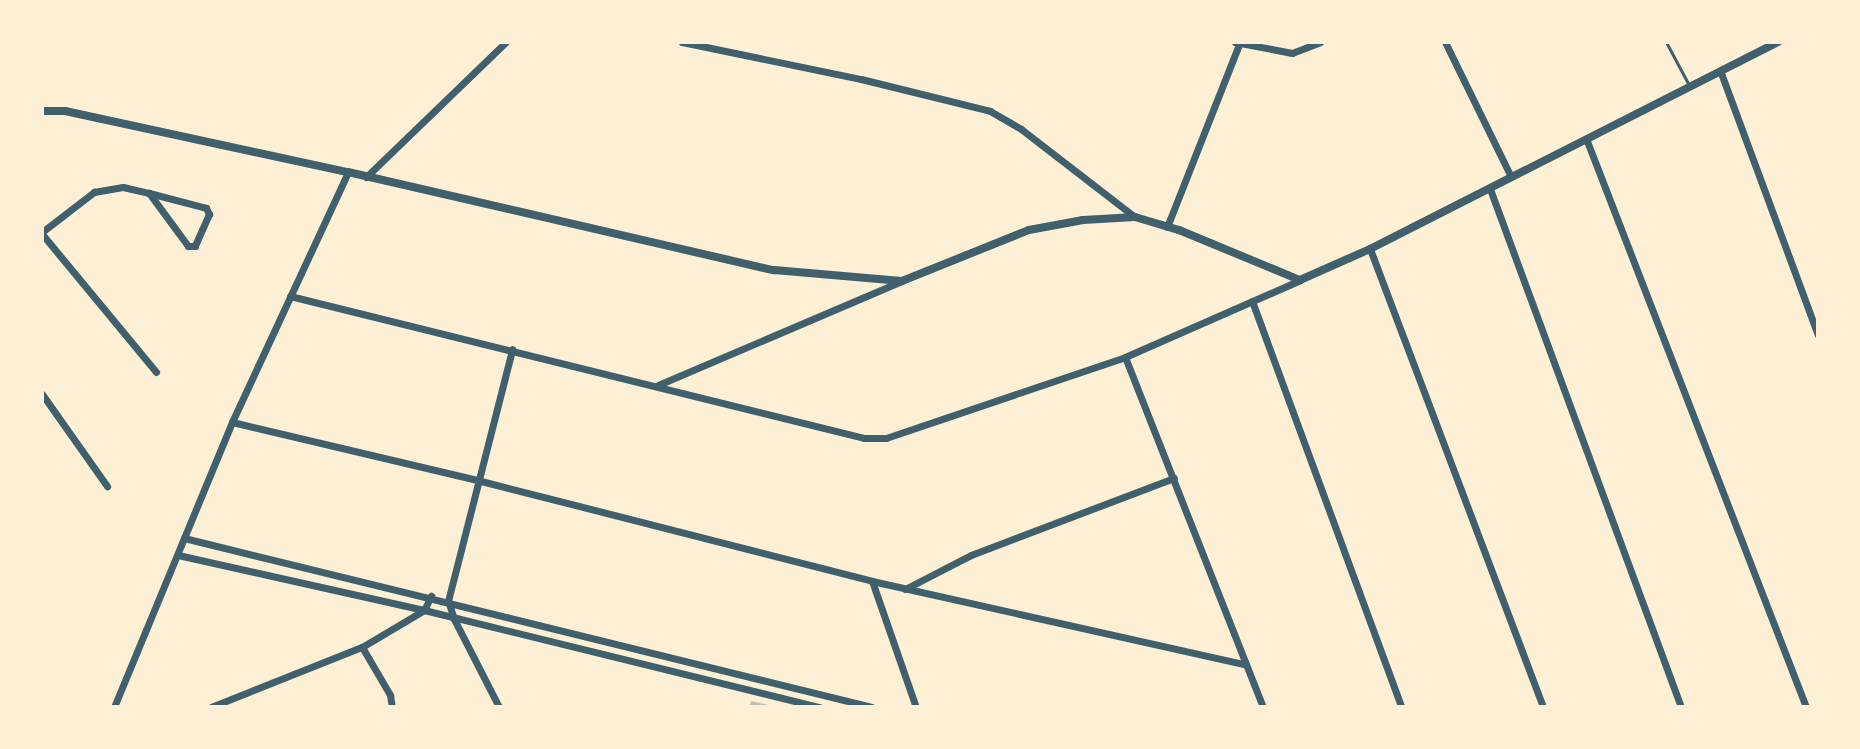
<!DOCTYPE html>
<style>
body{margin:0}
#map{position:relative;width:1860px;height:749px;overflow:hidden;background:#fdf0d5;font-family:"Crimson Pro",serif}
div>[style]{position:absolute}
.building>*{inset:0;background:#bec0b2}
.service>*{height:3px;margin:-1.5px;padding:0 1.5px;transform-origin:1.5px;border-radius:1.5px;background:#3f606c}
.minor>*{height:7px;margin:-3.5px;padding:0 3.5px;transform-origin:3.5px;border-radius:3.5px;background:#3f606c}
.tertiary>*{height:8px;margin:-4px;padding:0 4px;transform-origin:4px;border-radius:4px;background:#3f606c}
span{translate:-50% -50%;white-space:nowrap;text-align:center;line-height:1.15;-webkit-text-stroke:6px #fdf0d5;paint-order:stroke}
.frame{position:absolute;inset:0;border:44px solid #fdf0d5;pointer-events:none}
</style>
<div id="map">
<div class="building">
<i style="clip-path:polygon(751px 701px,773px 706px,773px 707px,749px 707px)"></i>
</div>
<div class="service">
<i style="left:1666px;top:42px;width:49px;rotate:61.9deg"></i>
</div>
<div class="minor">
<i style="left:682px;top:42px;width:183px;rotate:11.7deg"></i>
<i style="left:861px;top:79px;width:133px;rotate:13.9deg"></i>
<i style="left:990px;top:111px;width:36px;rotate:30deg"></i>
<i style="left:1021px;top:129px;width:144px;rotate:37.7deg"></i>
<i style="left:1235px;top:42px;width:58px;rotate:10.9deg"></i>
<i style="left:1292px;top:53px;width:30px;rotate:-21deg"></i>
<i style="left:1445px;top:42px;width:150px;rotate:63.9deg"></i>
<i style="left:1721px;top:73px;width:279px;rotate:69.7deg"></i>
<i style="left:1587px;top:141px;width:607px;rotate:68.85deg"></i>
<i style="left:366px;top:177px;width:194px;rotate:-44deg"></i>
<i style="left:1490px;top:189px;width:552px;rotate:69.76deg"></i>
<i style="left:1167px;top:227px;width:199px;rotate:-68.5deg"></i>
<i style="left:42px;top:232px;width:66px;rotate:-37.6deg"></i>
<i style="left:94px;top:192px;width:29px;rotate:-10deg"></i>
<i style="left:123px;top:187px;width:27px;rotate:13deg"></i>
<i style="left:149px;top:193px;width:59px;rotate:14.7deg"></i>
<i style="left:206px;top:208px;width:7px;rotate:63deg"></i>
<i style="left:209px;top:214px;width:35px;rotate:114deg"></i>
<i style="left:195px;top:246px;width:7px;rotate:180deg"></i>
<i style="left:188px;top:246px;width:66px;rotate:-126.3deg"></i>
<i style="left:42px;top:234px;width:179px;rotate:50.4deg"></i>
<i style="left:1370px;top:249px;width:490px;rotate:69.3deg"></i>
<i style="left:290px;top:296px;width:591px;rotate:13.9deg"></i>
<i style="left:864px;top:438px;width:22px"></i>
<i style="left:886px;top:438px;width:252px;rotate:-18.7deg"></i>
<i style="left:1125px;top:357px;width:191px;rotate:-23.7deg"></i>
<i style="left:1252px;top:301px;width:432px;rotate:69.8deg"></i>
<i style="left:1125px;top:357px;width:376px;rotate:68.5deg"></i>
<i style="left:658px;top:385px;width:265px;rotate:-23.1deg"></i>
<i style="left:42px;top:394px;width:113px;rotate:54.8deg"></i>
<i style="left:232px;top:422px;width:252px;rotate:13.3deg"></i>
<i style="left:477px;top:480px;width:408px;rotate:14.3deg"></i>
<i style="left:872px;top:581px;width:381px;rotate:12.6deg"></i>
<i style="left:184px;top:538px;width:708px;rotate:13.8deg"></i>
<i style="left:178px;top:555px;width:252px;rotate:12.6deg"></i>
<i style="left:424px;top:610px;width:408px;rotate:13.8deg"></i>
<i style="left:872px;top:581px;width:133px;rotate:70.8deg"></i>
<i style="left:905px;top:589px;width:74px;rotate:-27.3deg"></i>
<i style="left:971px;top:555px;width:217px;rotate:-20.8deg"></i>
<i style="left:362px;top:647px;width:56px;rotate:59.7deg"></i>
<i style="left:390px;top:695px;width:12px;rotate:81deg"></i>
<i style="left:114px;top:707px;width:308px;rotate:-67.5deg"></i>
<i style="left:232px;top:422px;width:276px;rotate:-65.1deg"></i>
<i style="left:211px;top:707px;width:162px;rotate:-21.7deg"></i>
<i style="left:362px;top:647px;width:72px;rotate:-30.8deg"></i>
<i style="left:424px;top:610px;width:16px;rotate:-63deg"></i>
<i style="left:499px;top:707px;width:99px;rotate:-117.1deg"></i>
<i style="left:454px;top:619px;width:19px;rotate:-108deg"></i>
<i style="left:448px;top:601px;width:260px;rotate:-75.7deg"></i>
</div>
<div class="tertiary">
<i style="left:42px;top:111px;width:23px"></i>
<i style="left:65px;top:111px;width:289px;rotate:12.2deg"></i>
<i style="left:348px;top:172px;width:437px;rotate:13deg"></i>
<i style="left:774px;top:270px;width:128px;rotate:4.9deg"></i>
<i style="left:902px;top:281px;width:137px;rotate:-21.9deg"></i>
<i style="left:1029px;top:230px;width:55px;rotate:-10.5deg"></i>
<i style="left:1083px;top:220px;width:52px;rotate:-3.3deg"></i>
<i style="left:1135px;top:217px;width:46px;rotate:16.5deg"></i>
<i style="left:1179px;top:230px;width:131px;rotate:22.5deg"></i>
<i style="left:1300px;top:280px;width:77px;rotate:-23.9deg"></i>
<i style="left:1370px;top:249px;width:458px;rotate:-26.9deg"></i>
</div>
<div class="frame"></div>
</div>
